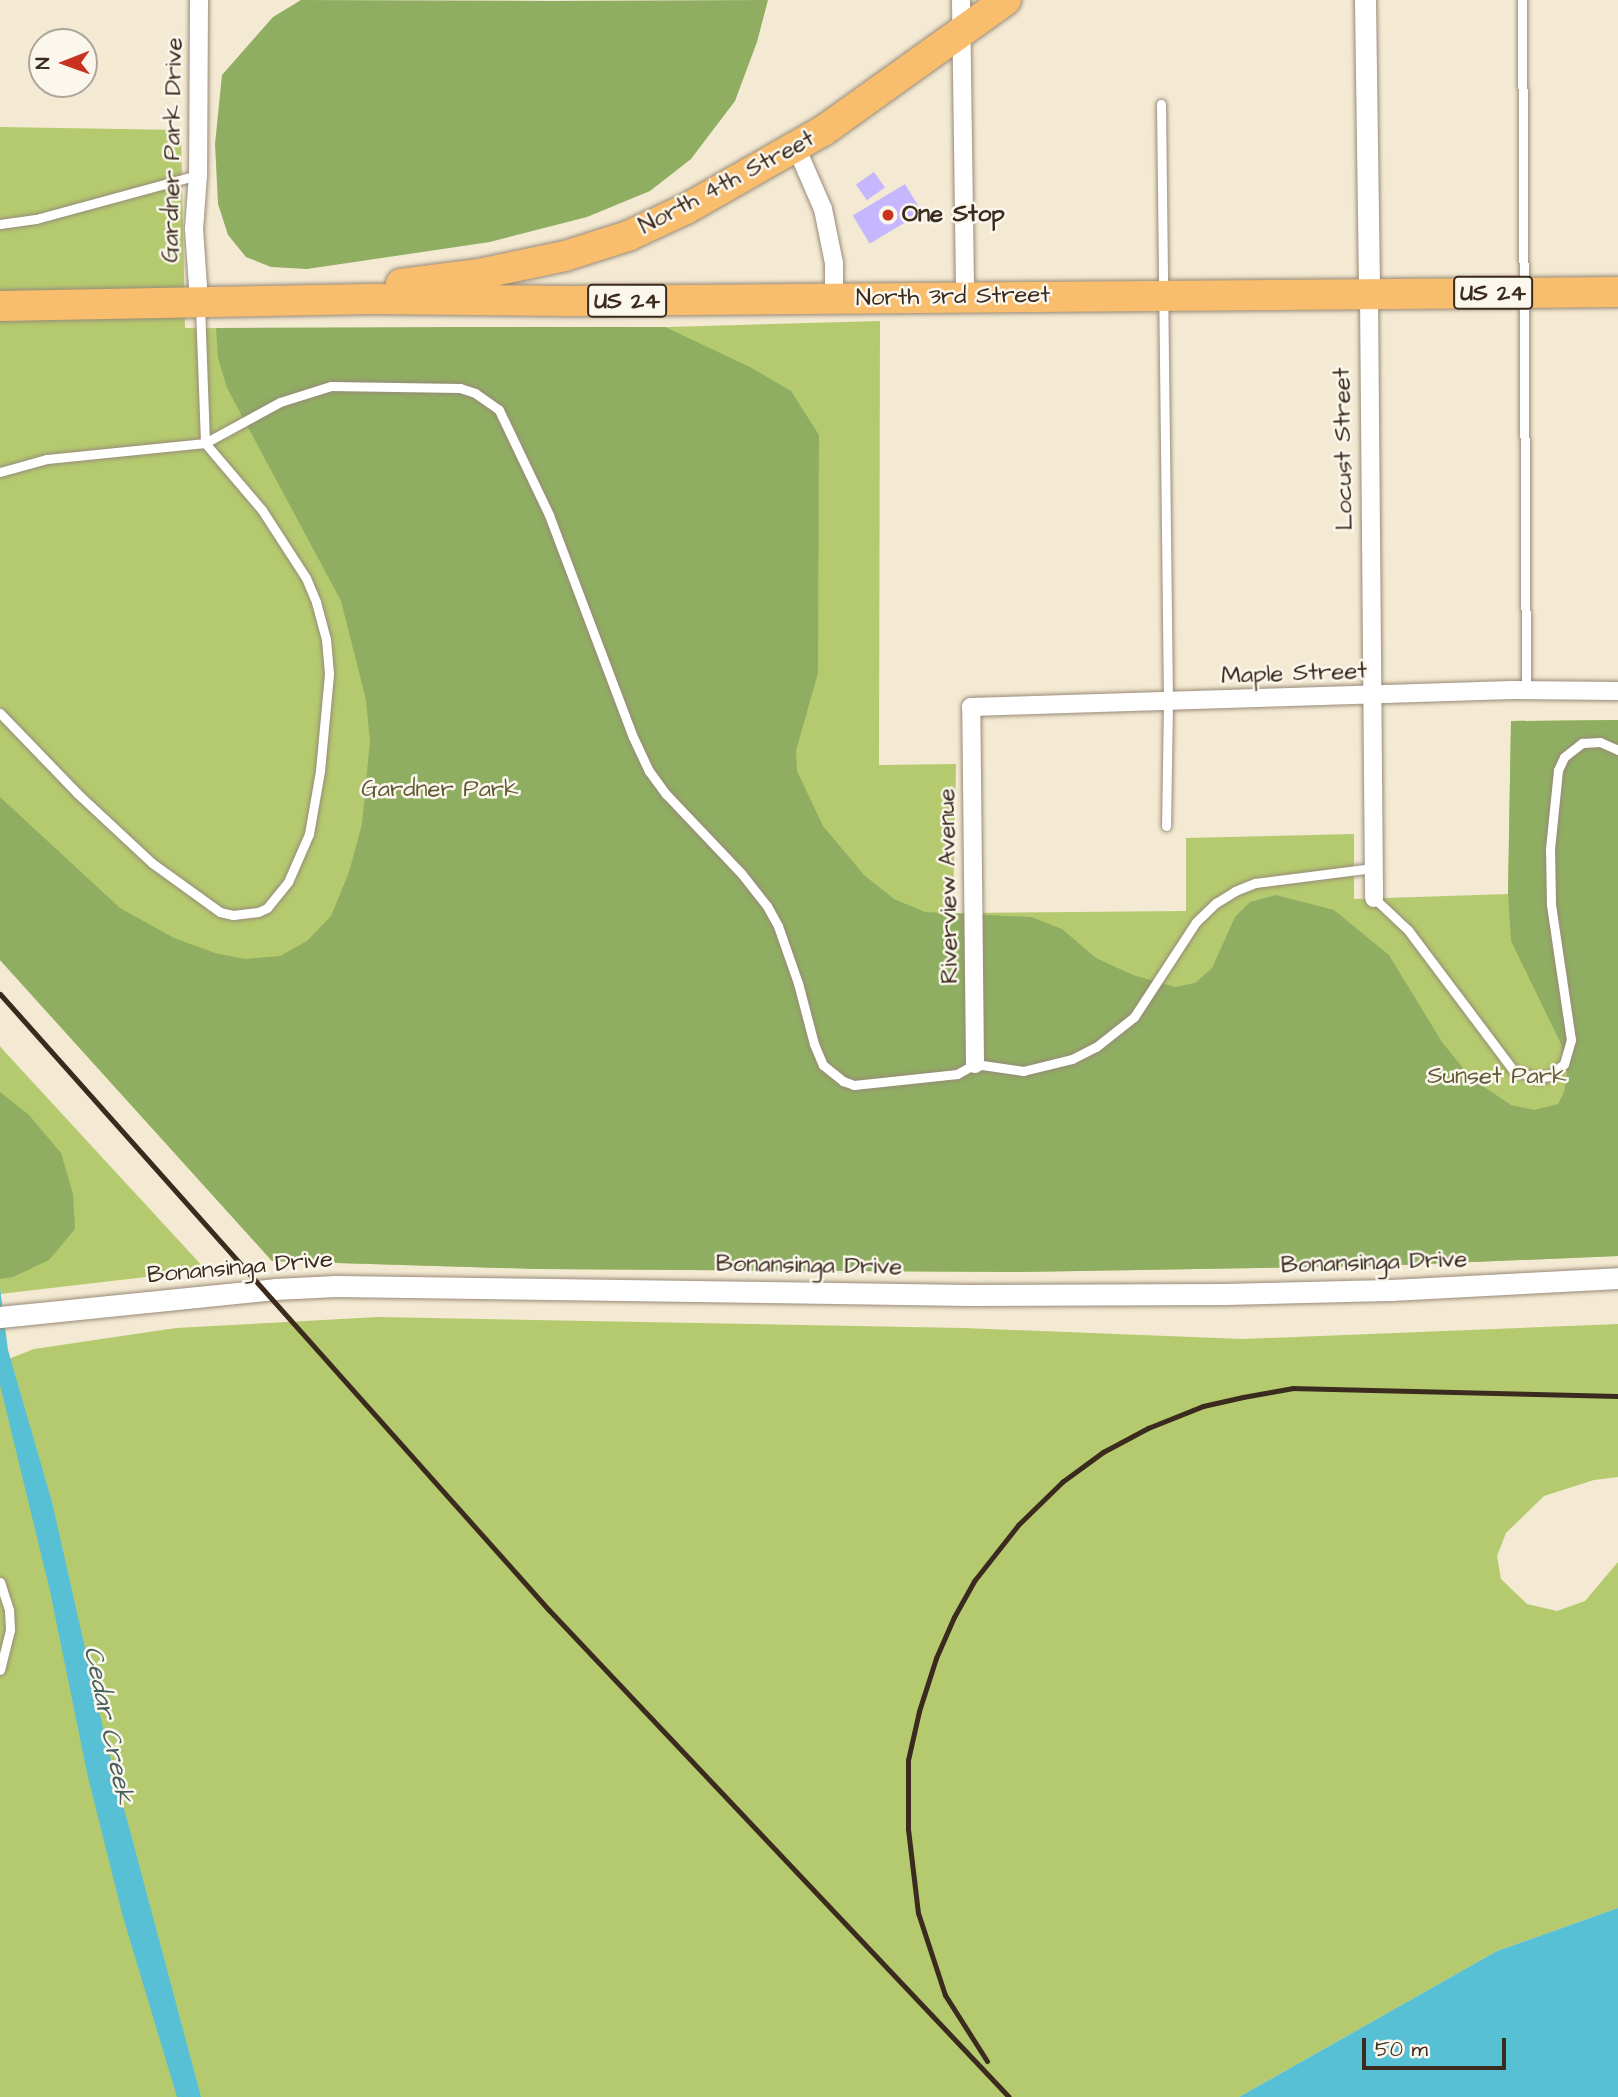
<!DOCTYPE html>
<style>
body{margin:0}
#map{position:relative;width:1618px;height:2097px;overflow:hidden;background:#f4ead3;font-family:"Architects Daughter",sans-serif}
div>[style]{position:absolute}
.green>*{inset:0;background:#b5ca6f}
.forest>*{inset:0;background:#90ae62}
.water>*{inset:0;background:#57c0d4}
.building>*{inset:0;background:#c5b6fe;transform-origin:0 0}
.roads{filter:drop-shadow(0 0 2px #988a78) drop-shadow(0 0 2px #988a78)}
.service>*{height:9px;margin:-4.5px;padding:0 4.5px;transform-origin:4.5px;border-radius:4.5px;background:#fff}
.minor>*{height:18px;margin:-9px;padding:0 9px;transform-origin:9px;border-radius:9px;background:#fff}
.tertiary>*{height:21px;margin:-10.5px;padding:0 10.5px;transform-origin:10.5px;border-radius:10.5px;background:#fff}
.trunk>*{height:30px;margin:-15px;padding:0 15px;transform-origin:15px;border-radius:15px;background:#f9be6d}
.rail>*{height:5px;margin:-2.5px;padding:0 2.5px;transform-origin:2.5px;border-radius:2.5px;background:#3b2a1e}
.dots>*{width:19px;height:19px;translate:-50% -50%;box-sizing:border-box;border:4px solid #fbf7ec;border-radius:50%}
span{translate:-50% -50%;white-space:nowrap;text-align:center;line-height:1.15;-webkit-text-stroke:5px #fbf7ec;paint-order:stroke}
.shield-label span{padding:2px 5px;background:#fbf7ec;border:2px solid;border-radius:5px;-webkit-text-stroke-width:0}
.shield-label{font-size:23px;color:#3b2a1e;font-weight:700}
.street-label{font-size:24px;color:#3b2a1e}
.poi-label{font-size:24px;color:#3b2a1e;font-weight:700}
.left{translate:0 -50%;text-align:left}
.park-label{font-size:24px;color:#605a36}
.water-label{font-size:26px;color:#455e5e;font-style:italic}
.north{position:absolute;left:28px;top:28px;width:70px;height:70px;box-sizing:border-box;background:#fbf7ec;border:2px solid #aea59a;border-radius:50%;rotate:269deg;font-size:19px;font-weight:700;line-height:28px;text-align:center;color:#3b2a1e}
.north::after{content:'';display:block;margin:auto;width:24px;height:32px;background:#c8321e;clip-path:polygon(50% 0,100% 100%,50% 72%,0 100%)}
.scale{position:absolute;left:1362px;top:2038px;width:144px;height:32px;box-sizing:border-box;border:4px solid #3b2a1e;border-top:0;padding-left:9px;font-size:21px;line-height:24px;white-space:nowrap;color:#3b2a1e;-webkit-text-stroke:5px #fbf7ec;paint-order:stroke}
</style>
<div id="map">
<div class="green">
<i style="clip-path:polygon(0 127px,181px 130px,185px 328px,565px 330px,880px 321px,879px 765px,956px 764px,953px 913px,1186px 911px,1186px 838px,1354px 834px,1354px 899px,1508px 894px,1511px 721px,1618px 720px,1618px 1256px,1378px 1266px,1018px 1272px,537px 1269px,272px 1261px,0 960px)"></i>
<i style="clip-path:polygon(0 1046px,5px 1052px,206px 1270px,0 1294px)"></i>
<i style="clip-path:polygon(378px 1317px,964px 1328px,1242px 1339px,1618px 1324px,1618px 1477px,1594px 1480px,1544px 1496px,1506px 1533px,1497px 1556px,1501px 1579px,1527px 1604px,1557px 1611px,1585px 1601px,1618px 1562px,1618px 1908px,1497px 1951px,1239px 2097px,0 2097px,0 1366px,11px 1358px,34px 1349px,176px 1328px)"></i>
</div>
<div class="forest">
<i style="clip-path:polygon(301px 0,551px 1px,768px 0,757px 42px,735px 101px,691px 159px,650px 191px,587px 217px,490px 242px,307px 269px,271px 267px,246px 257px,228px 235px,218px 204px,215px 144px,222px 75px,273px 17px)"></i>
<i style="clip-path:polygon(460px 327px,665px 327px,750px 367px,791px 391px,819px 435px,818px 673px,796px 751px,797px 771px,823px 826px,864px 875px,894px 899px,925px 912px,1031px 917px,1062px 929px,1096px 958px,1133px 975px,1175px 987px,1195px 983px,1212px 968px,1235px 917px,1250px 902px,1276px 895px,1334px 910px,1389px 955px,1442px 1042px,1471px 1078px,1511px 1105px,1534px 1110px,1558px 1104px,1564px 1092px,1567px 1074px,1561px 1044px,1511px 941px,1508px 894px,1511px 721px,1618px 720px,1618px 1256px,1378px 1266px,1018px 1272px,537px 1269px,272px 1261px,0 960px,0 797px,120px 908px,174px 938px,215px 953px,245px 959px,280px 956px,307px 941px,331px 916px,349px 872px,362px 824px,370px 741px,366px 700px,341px 601px,227px 388px,218px 358px,216px 328px)"></i>
<i style="clip-path:polygon(0 1092px,29px 1115px,61px 1153px,73px 1194px,75px 1229px,49px 1260px,13px 1277px,0 1279px)"></i>
</div>
<div class="water">
<i style="clip-path:polygon(0 1288px,8px 1350px,52px 1502px,106px 1741px,201px 2097px,177px 2097px,123px 1917px,87px 1773px,50px 1591px,0 1385px)"></i>
<i style="clip-path:polygon(1618px 1908px,1618px 2097px,1239px 2097px,1497px 1951px)"></i>
</div>
<div class="building">
<i style="left:874px;top:172px;width:19px;height:22px;rotate:55deg"></i>
<i style="left:905px;top:184px;width:33px;height:61px;rotate:59deg"></i>
</div>
<div class="roads">
<div class="service">
<i style="left:1522px;top:0;width:690px;rotate:89.67deg"></i>
<i style="left:1161px;top:104px;width:598px;rotate:89.33deg"></i>
<i style="left:1168px;top:702px;width:124px;rotate:90.9deg"></i>
<i style="left:0;top:224px;width:36px;rotate:-8deg"></i>
<i style="left:36px;top:219px;width:168px;rotate:-15.2deg"></i>
<i style="left:200px;top:306px;width:137px;rotate:87.9deg"></i>
<i style="left:205px;top:443px;width:85px;rotate:-28.7deg"></i>
<i style="left:280px;top:402px;width:53px;rotate:-17.4deg"></i>
<i style="left:331px;top:386px;width:129px;rotate:0.9deg"></i>
<i style="left:460px;top:388px;width:16px;rotate:18deg"></i>
<i style="left:475px;top:393px;width:29px;rotate:35deg"></i>
<i style="left:499px;top:410px;width:116px;rotate:64.5deg"></i>
<i style="left:549px;top:515px;width:237px;rotate:69.3deg"></i>
<i style="left:633px;top:737px;width:38px;rotate:65deg"></i>
<i style="left:649px;top:771px;width:29px;rotate:54deg"></i>
<i style="left:666px;top:794px;width:109px;rotate:46.5deg"></i>
<i style="left:741px;top:873px;width:42px;rotate:51.8deg"></i>
<i style="left:767px;top:906px;width:23px;rotate:61deg"></i>
<i style="left:778px;top:926px;width:60px;rotate:70.7deg"></i>
<i style="left:798px;top:983px;width:63px;rotate:75.3deg"></i>
<i style="left:814px;top:1044px;width:23px;rotate:67deg"></i>
<i style="left:823px;top:1065px;width:26px;rotate:39deg"></i>
<i style="left:843px;top:1081px;width:12px;rotate:20deg"></i>
<i style="left:854px;top:1085px;width:104px;rotate:-6.1deg"></i>
<i style="left:957px;top:1074px;width:21px;rotate:-29deg"></i>
<i style="left:975px;top:1064px;width:49px;rotate:8.3deg"></i>
<i style="left:1023px;top:1071px;width:50px;rotate:-13.8deg"></i>
<i style="left:1072px;top:1059px;width:27px;rotate:-27deg"></i>
<i style="left:1096px;top:1047px;width:48px;rotate:-38.3deg"></i>
<i style="left:1134px;top:1017px;width:113px;rotate:-56.9deg"></i>
<i style="left:1196px;top:922px;width:28px;rotate:-44deg"></i>
<i style="left:1216px;top:903px;width:22px;rotate:-32deg"></i>
<i style="left:1235px;top:891px;width:22px;rotate:-22deg"></i>
<i style="left:1255px;top:883px;width:119px;rotate:-7.2deg"></i>
<i style="left:0;top:472px;width:49px;rotate:-15.5deg"></i>
<i style="left:47px;top:459px;width:159px;rotate:-5.8deg"></i>
<i style="left:205px;top:443px;width:88px;rotate:49.6deg"></i>
<i style="left:262px;top:510px;width:81px;rotate:57.1deg"></i>
<i style="left:306px;top:578px;width:26px;rotate:67deg"></i>
<i style="left:316px;top:602px;width:38px;rotate:75deg"></i>
<i style="left:326px;top:639px;width:35px;rotate:85deg"></i>
<i style="left:329px;top:674px;width:97px;rotate:95.3deg"></i>
<i style="left:320px;top:771px;width:64px;rotate:99.9deg"></i>
<i style="left:309px;top:834px;width:52px;rotate:113.6deg"></i>
<i style="left:288px;top:882px;width:33px;rotate:129deg"></i>
<i style="left:267px;top:908px;width:10px;rotate:156deg"></i>
<i style="left:258px;top:912px;width:25px;rotate:173deg"></i>
<i style="left:233px;top:915px;width:13px;rotate:-167deg"></i>
<i style="left:220px;top:912px;width:84px;rotate:-144.2deg"></i>
<i style="left:152px;top:863px;width:103px;rotate:-137deg"></i>
<i style="left:77px;top:793px;width:111px;rotate:-133.9deg"></i>
<i style="left:1374px;top:898px;width:47px;rotate:43.3deg"></i>
<i style="left:1408px;top:930px;width:175px;rotate:53.1deg"></i>
<i style="left:1513px;top:1070px;width:24px;rotate:19deg"></i>
<i style="left:1536px;top:1078px;width:13px;rotate:-9deg"></i>
<i style="left:1549px;top:1076px;width:19px;rotate:-39deg"></i>
<i style="left:1564px;top:1064px;width:25px;rotate:-74deg"></i>
<i style="left:1571px;top:1040px;width:137px;rotate:-98.4deg"></i>
<i style="left:1551px;top:904px;width:55px;rotate:-91deg"></i>
<i style="left:1550px;top:849px;width:79px;rotate:-84.2deg"></i>
<i style="left:1558px;top:770px;width:14px;rotate:-65deg"></i>
<i style="left:1564px;top:757px;width:23px;rotate:-38deg"></i>
<i style="left:1582px;top:743px;width:18px;rotate:-3deg"></i>
<i style="left:1600px;top:742px;width:20px;rotate:24deg"></i>
<i style="left:0;top:1582px;width:29px;rotate:72deg"></i>
<i style="left:9px;top:1610px;width:20px;rotate:87deg"></i>
<i style="left:10px;top:1630px;width:41px;rotate:104deg"></i>
</div>
<div class="minor">
<i style="left:199px;top:0;width:175px;rotate:90.3deg"></i>
<i style="left:198px;top:175px;width:54px;rotate:94.2deg"></i>
<i style="left:194px;top:229px;width:72px;rotate:86deg"></i>
<i style="left:961px;top:0;width:296px;rotate:89.2deg"></i>
<i style="left:796px;top:147px;width:68px;rotate:66.5deg"></i>
<i style="left:823px;top:209px;width:55px;rotate:78.5deg"></i>
<i style="left:834px;top:263px;width:35px;rotate:90deg"></i>
<i style="left:1369px;top:295px;width:603px;rotate:89.52deg"></i>
<i style="left:975px;top:1064px;width:357px;rotate:-90.6deg"></i>
<i style="left:971px;top:707px;width:542px;rotate:-1.8deg"></i>
<i style="left:1513px;top:690px;width:105px;rotate:0.5deg"></i>
</div>
<div class="tertiary">
<i style="left:1365px;top:0;width:295px;rotate:89.2deg"></i>
<i style="left:0;top:1317px;width:276px;rotate:-5.8deg"></i>
<i style="left:275px;top:1289px;width:61px;rotate:-2.8deg"></i>
<i style="left:336px;top:1286px;width:633px;rotate:0.81deg"></i>
<i style="left:969px;top:1295px;width:256px;rotate:-0.2deg"></i>
<i style="left:1225px;top:1294px;width:166px;rotate:-1.4deg"></i>
<i style="left:1391px;top:1290px;width:227px;rotate:-3deg"></i>
</div>
<div class="trunk">
<i style="left:401px;top:284px;width:79px;rotate:-7.3deg"></i>
<i style="left:479px;top:274px;width:88px;rotate:-11.8deg"></i>
<i style="left:565px;top:256px;width:66px;rotate:-17.6deg"></i>
<i style="left:628px;top:236px;width:64px;rotate:-25deg"></i>
<i style="left:686px;top:209px;width:158px;rotate:-29.7deg"></i>
<i style="left:823px;top:131px;width:225px;rotate:-35.6deg"></i>
<i style="left:0;top:306px;width:371px;rotate:-1.1deg"></i>
<i style="left:371px;top:299px;width:199px;rotate:0.6deg"></i>
<i style="left:570px;top:301px;width:1048px;rotate:-0.49deg"></i>
</div>
</div>
<div class="rail">
<i style="left:0;top:994px;width:824px;rotate:48.3deg"></i>
<i style="left:548px;top:1609px;width:671px;rotate:46.63deg"></i>
<i style="left:987px;top:2061px;width:78px;rotate:-122.5deg"></i>
<i style="left:945px;top:1995px;width:86px;rotate:-108.2deg"></i>
<i style="left:918px;top:1913px;width:85px;rotate:-96.8deg"></i>
<i style="left:908px;top:1829px;width:69px;rotate:-90deg"></i>
<i style="left:908px;top:1760px;width:50px;rotate:-77.3deg"></i>
<i style="left:919px;top:1711px;width:56px;rotate:-72.2deg"></i>
<i style="left:936px;top:1658px;width:45px;rotate:-66.3deg"></i>
<i style="left:954px;top:1617px;width:41px;rotate:-60.9deg"></i>
<i style="left:974px;top:1581px;width:71px;rotate:-51.8deg"></i>
<i style="left:1018px;top:1525px;width:62px;rotate:-44.3deg"></i>
<i style="left:1062px;top:1482px;width:51px;rotate:-36.2deg"></i>
<i style="left:1103px;top:1452px;width:51px;rotate:-28.1deg"></i>
<i style="left:1148px;top:1428px;width:59px;rotate:-21.8deg"></i>
<i style="left:1203px;top:1406px;width:41px;rotate:-12.7deg"></i>
<i style="left:1243px;top:1397px;width:51px;rotate:-10.2deg"></i>
<i style="left:1293px;top:1388px;width:325px;rotate:1.4deg"></i>
</div>
<div class="dots">
<i style="left:888px;top:215px;background:#c8321e"></i>
</div>
<div class="shield-label">
<span style="left:1493px;top:293px">US 24</span>
<span style="left:627px;top:301px">US 24</span>
</div>
<div class="street-label">
<span style="left:173px;top:150px;rotate:-89deg">Gardner Park Drive</span>
<span style="left:727px;top:183px;rotate:-28deg">North 4th Street</span>
<span style="left:953px;top:297px;rotate:-1deg">North 3rd Street</span>
<span style="left:1344px;top:449px;rotate:-91deg">Locust Street</span>
<span style="left:1294px;top:674px;rotate:-2deg">Maple Street</span>
<span style="left:949px;top:886px;rotate:-91deg">Riverview Avenue</span>
<span style="left:1374px;top:1263px;rotate:-2deg">Bonansinga Drive</span>
<span style="left:809px;top:1266px;rotate:1deg">Bonansinga Drive</span>
<span style="left:240px;top:1268px;rotate:-5deg">Bonansinga Drive</span>
</div>
<div class="poi-label">
<span class="left" style="left:902px;top:215px">One Stop</span>
</div>
<div class="park-label">
<span style="left:440px;top:790px">Gardner Park</span>
<span style="left:1497px;top:1077px">Sunset Park</span>
</div>
<div class="water-label">
<span style="left:108px;top:1725px;rotate:78deg">Cedar Creek</span>
</div>
<div class="north">N</div>
<div class="scale">50 m</div>
</div>
